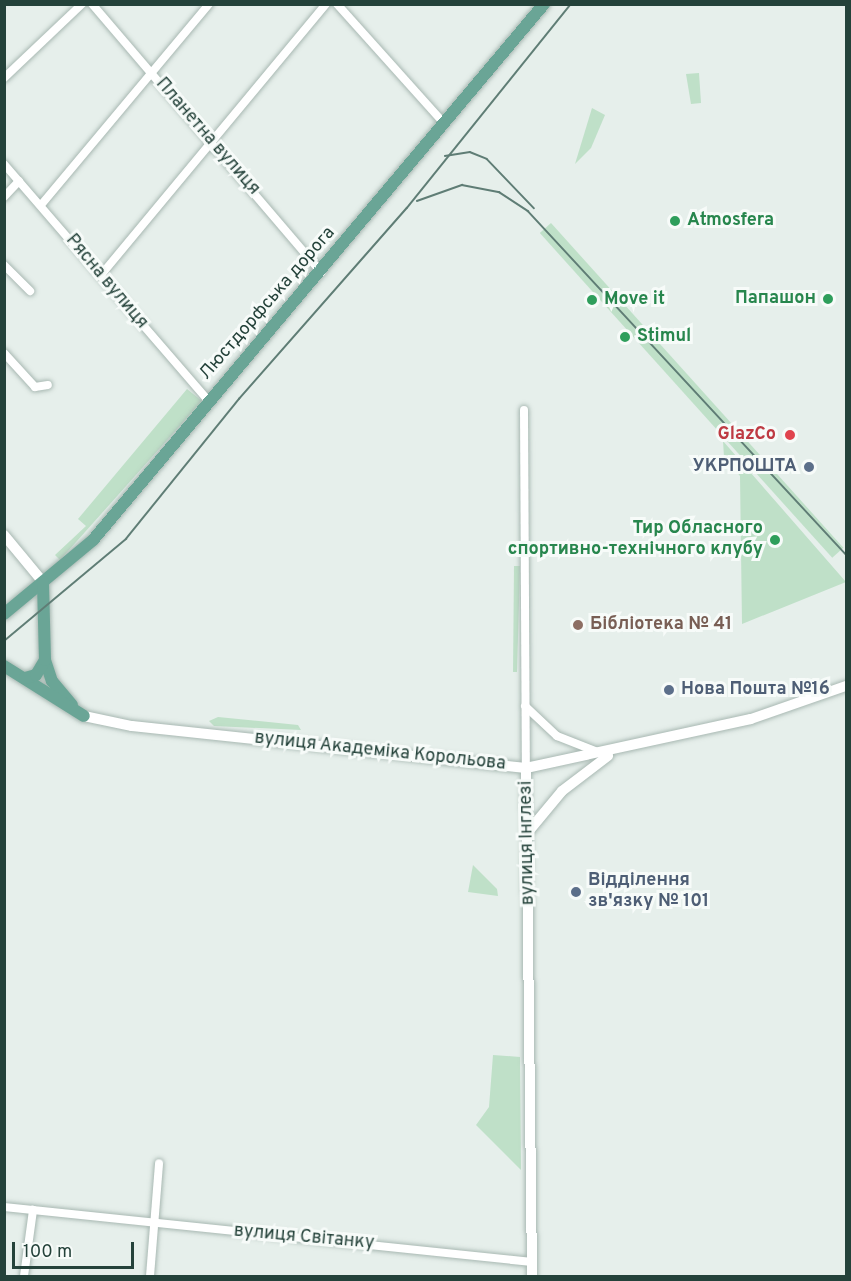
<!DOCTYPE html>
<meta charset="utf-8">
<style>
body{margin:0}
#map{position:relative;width:851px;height:1281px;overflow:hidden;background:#e6efeb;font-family:Overpass,sans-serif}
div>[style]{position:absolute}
.green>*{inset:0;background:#bfe0c8;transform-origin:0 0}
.roads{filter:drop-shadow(0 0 2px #a8b8b2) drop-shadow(0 0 2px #a8b8b2)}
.minor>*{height:8px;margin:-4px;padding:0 4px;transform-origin:4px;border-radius:4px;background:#fff}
.secondary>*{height:10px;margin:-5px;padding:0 5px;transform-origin:5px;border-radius:5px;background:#fff}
.primary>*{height:12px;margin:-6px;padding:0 6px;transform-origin:6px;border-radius:6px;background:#6aa596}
.tram>*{height:1.5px;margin:-0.75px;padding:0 0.75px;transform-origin:0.75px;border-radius:0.75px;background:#5f7d75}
.dots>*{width:16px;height:16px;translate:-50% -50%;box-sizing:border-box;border:3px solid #f7fbf9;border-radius:50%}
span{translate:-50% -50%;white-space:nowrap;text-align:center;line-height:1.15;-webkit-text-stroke:6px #f7fbf9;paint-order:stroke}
.street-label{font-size:18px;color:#24423a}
.leisure-label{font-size:18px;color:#27864d;font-weight:700}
.left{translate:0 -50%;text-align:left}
.right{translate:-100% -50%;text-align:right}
.health-label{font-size:18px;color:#be3a42;font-weight:700}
.service-label{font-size:18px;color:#4e5e75;font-weight:700}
.education-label{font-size:18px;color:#785e54;font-weight:700}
.frame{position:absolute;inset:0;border:6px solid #24423a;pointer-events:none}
.scale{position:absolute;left:12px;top:1242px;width:122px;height:27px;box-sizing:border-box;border:3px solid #24423a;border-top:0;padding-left:8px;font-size:18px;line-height:21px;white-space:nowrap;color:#24423a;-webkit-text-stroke:4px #f7fbf9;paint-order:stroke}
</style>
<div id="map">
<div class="green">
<i style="clip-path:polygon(699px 73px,701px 103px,691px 104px,686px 74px)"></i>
<i style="clip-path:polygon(592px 108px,605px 115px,591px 148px,575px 164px)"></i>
<i style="left:551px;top:223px;width:437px;height:15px;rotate:48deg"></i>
<i style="clip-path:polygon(187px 389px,202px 401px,60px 560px,55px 555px,86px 526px,78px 519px)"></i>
<i style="clip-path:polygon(723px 441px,846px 582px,742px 624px,740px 476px,724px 457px)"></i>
<i style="clip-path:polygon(514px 566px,520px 566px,517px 672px,513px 672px)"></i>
<i style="clip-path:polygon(218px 717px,298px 725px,301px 730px,214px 726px,209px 721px)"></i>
<i style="clip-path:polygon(473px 865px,497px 889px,498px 896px,468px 892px)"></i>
<i style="clip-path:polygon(493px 1055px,520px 1057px,521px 1170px,476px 1125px,489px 1107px)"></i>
</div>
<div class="roads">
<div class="minor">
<i style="left:92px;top:4px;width:353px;rotate:49.5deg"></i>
<i style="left:337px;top:4px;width:159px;rotate:48.1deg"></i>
<i style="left:4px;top:78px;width:108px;rotate:-43.5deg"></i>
<i style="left:4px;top:164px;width:312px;rotate:49.2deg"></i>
<i style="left:4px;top:197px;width:22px;rotate:-47deg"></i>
<i style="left:41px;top:205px;width:262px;rotate:-50.1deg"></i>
<i style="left:4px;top:265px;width:37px;rotate:45deg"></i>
<i style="left:101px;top:275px;width:352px;rotate:-50.3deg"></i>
<i style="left:4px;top:353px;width:46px;rotate:47.6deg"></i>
<i style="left:35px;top:387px;width:13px;rotate:-9deg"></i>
<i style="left:524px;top:410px;width:358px;rotate:89.7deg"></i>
<i style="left:525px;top:706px;width:44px;rotate:43.2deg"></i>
<i style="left:557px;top:736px;width:41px;rotate:21.5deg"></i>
<i style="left:4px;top:1207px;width:531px;rotate:5.95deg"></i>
<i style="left:24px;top:1276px;width:67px;rotate:-82.2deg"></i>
<i style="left:150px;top:1276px;width:113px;rotate:-85.4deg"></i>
</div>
<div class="secondary">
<i style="left:4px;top:535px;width:61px;rotate:50.3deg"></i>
<i style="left:84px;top:716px;width:49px;rotate:11.8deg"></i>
<i style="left:132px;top:726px;width:396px;rotate:6.1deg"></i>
<i style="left:526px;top:768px;width:230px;rotate:-12.3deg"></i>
<i style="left:751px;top:719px;width:101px;rotate:-19.2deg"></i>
<i style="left:526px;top:768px;width:508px;rotate:89.32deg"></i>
<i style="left:528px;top:832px;width:53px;rotate:-50.3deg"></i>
<i style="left:562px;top:791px;width:58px;rotate:-37.3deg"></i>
</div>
<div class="primary">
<i style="left:4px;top:614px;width:116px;rotate:-39.7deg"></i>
<i style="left:93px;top:540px;width:700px;rotate:-49.92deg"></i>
<i style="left:45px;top:660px;width:22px;rotate:72deg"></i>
<i style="left:52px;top:681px;width:31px;rotate:50deg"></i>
<i style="left:4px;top:666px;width:94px;rotate:32deg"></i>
<i style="left:25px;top:678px;width:11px;rotate:-15deg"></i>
<i style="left:36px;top:675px;width:17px;rotate:-59deg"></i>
<i style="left:45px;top:660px;width:78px;rotate:-91.5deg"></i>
</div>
</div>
<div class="tram">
<i style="left:445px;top:156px;width:25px;rotate:-9deg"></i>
<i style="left:470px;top:152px;width:18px;rotate:22deg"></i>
<i style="left:487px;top:159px;width:68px;rotate:46.2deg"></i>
<i style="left:417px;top:201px;width:48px;rotate:-19.6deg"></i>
<i style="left:462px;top:185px;width:38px;rotate:11deg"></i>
<i style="left:499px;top:192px;width:35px;rotate:33deg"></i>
<i style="left:528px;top:211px;width:468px;rotate:47.2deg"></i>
<i style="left:4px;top:641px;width:159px;rotate:-39.9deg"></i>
<i style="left:126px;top:539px;width:180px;rotate:-51.1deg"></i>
<i style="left:239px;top:399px;width:254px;rotate:-48.7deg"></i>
<i style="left:407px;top:208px;width:262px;rotate:-51.2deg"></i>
</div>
<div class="dots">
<i style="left:675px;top:221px;background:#2e9e5b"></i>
<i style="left:828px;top:299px;background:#2e9e5b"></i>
<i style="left:592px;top:300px;background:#2e9e5b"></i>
<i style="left:625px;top:337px;background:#2e9e5b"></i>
<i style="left:790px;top:435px;background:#e0444e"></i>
<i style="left:809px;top:467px;background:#5c6f8a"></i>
<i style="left:775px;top:540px;background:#2e9e5b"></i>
<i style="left:578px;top:625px;background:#8d6e63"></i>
<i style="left:669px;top:690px;background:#5c6f8a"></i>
<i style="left:576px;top:892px;background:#5c6f8a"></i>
</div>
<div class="street-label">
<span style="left:207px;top:137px;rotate:49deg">Планетна вулиця</span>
<span style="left:106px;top:282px;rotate:50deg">Рясна вулиця</span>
<span style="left:268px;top:304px;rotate:-49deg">Люстдорфська дорога</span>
<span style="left:380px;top:752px;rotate:6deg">вулиця Академіка Корольова</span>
<span style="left:528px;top:843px;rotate:-91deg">вулиця Інглезі</span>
<span style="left:304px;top:1238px;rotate:5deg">вулиця Світанку</span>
</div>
<div class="leisure-label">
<span class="left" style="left:687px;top:221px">Atmosfera</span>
<span class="right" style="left:816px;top:299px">Папашон</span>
<span class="left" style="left:604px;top:300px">Move it</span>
<span class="left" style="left:637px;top:337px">Stimul</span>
<span class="right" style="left:763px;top:540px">Тир Обласного<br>спортивно-технічного клубу</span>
</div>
<div class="health-label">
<span class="right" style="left:776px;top:435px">GlazCo</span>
</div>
<div class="service-label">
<span class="right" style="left:797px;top:467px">УКРПОШТА</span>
<span class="left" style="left:681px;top:690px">Нова Пошта №16</span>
<span class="left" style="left:588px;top:892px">Відділення<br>зв'язку № 101</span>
</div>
<div class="education-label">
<span class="left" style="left:590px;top:625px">Бібліотека № 41</span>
</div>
<div class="frame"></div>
<div class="scale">100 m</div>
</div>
